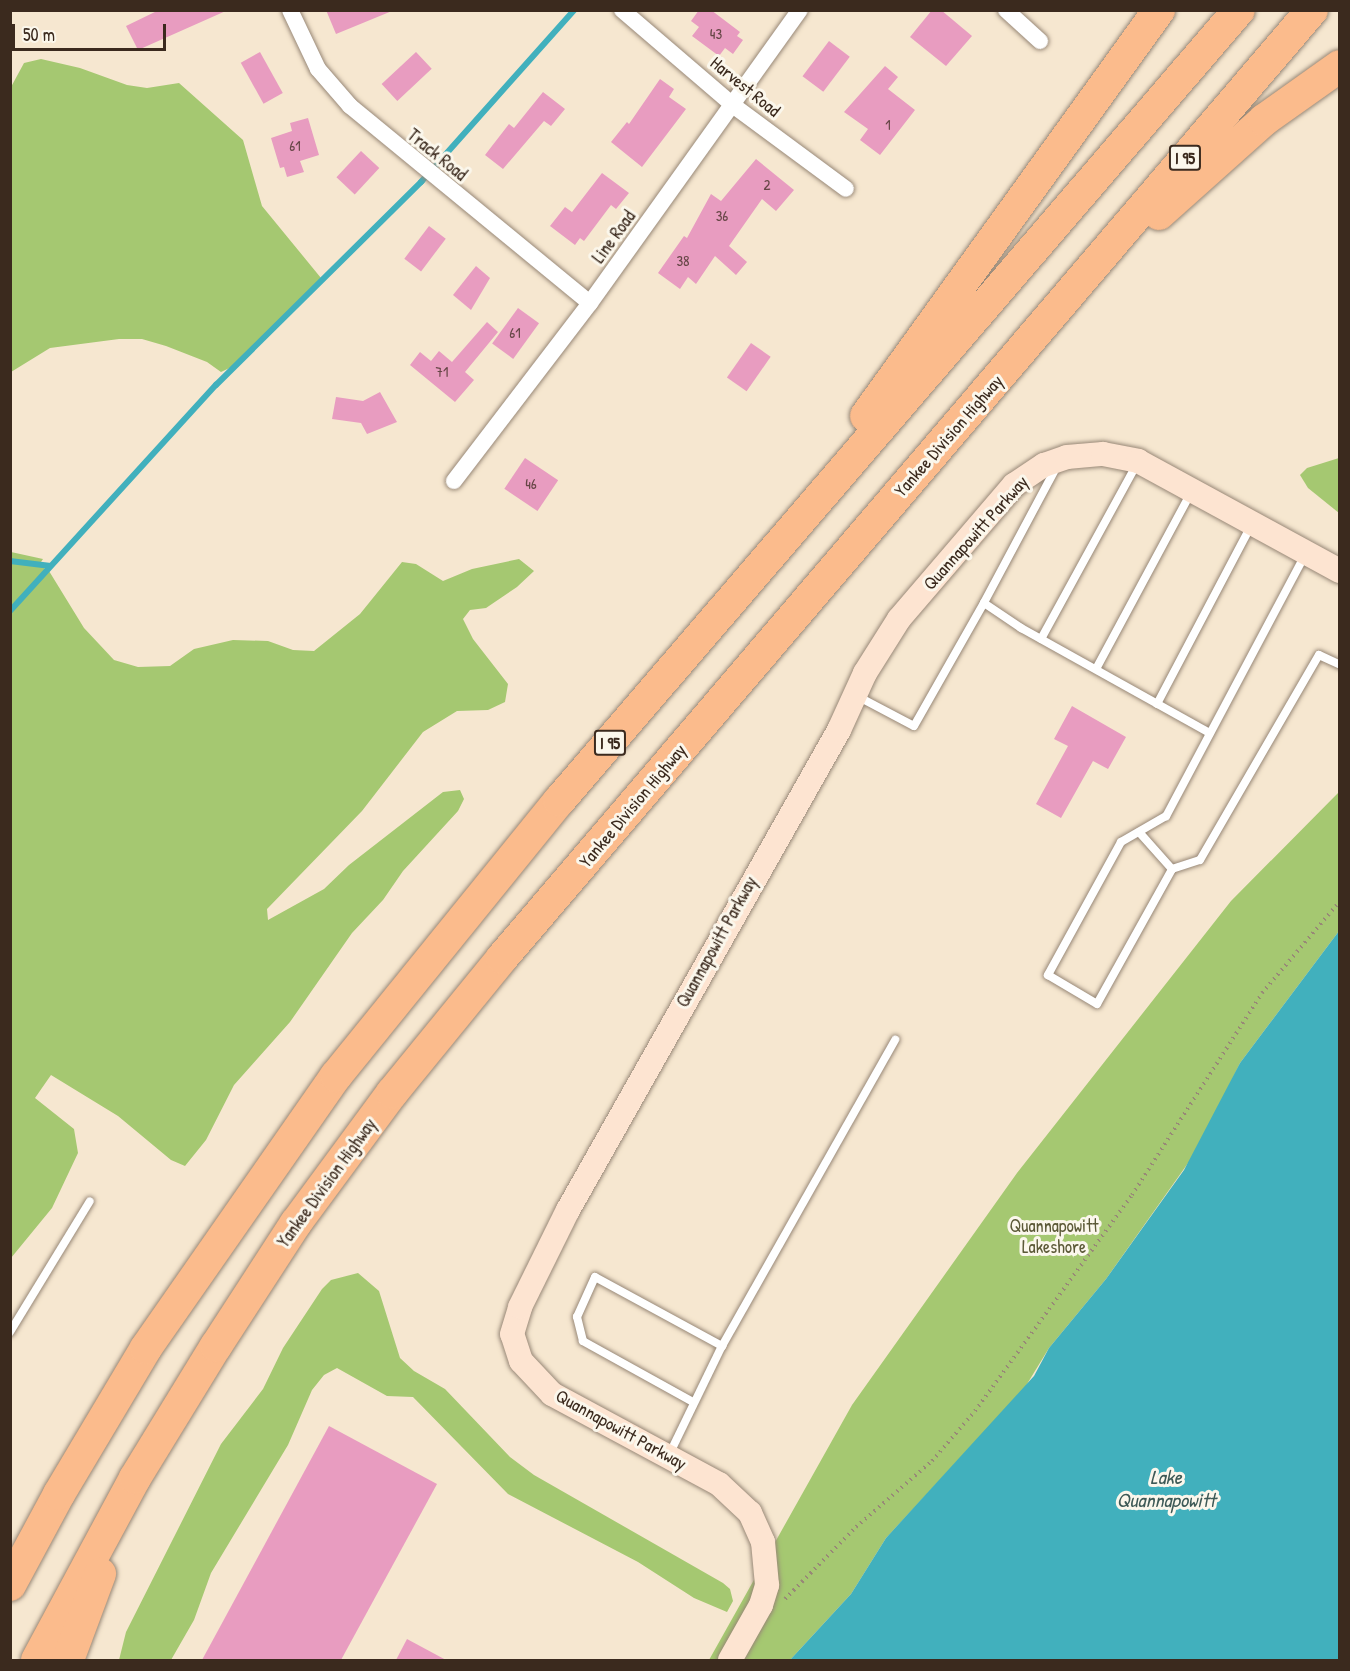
<!DOCTYPE html>
<style>
body{margin:0}
#map{position:relative;width:1350px;height:1671px;overflow:hidden;background:#f6e7d0;font-family:"Patrick Hand",sans-serif}
div>[style]{position:absolute}
.green>*{inset:0;background:#a5c871}
.water>*{inset:0;background:#41b0bd}
.stream>*{height:6px;margin:-3px;padding:0 3px;transform-origin:3px;border-radius:3px;background:#41b0bd}
.building>*{inset:0;background:#e89cc0;transform-origin:0 0}
.path>*{height:4px;margin-top:-2px;transform-origin:0;background:repeating-linear-gradient(90deg,#988877 0 1.5px,transparent 0 6px)}
.roads{filter:drop-shadow(0 0 2px #988877) drop-shadow(0 0 2px #988877)}
.lane>*{height:8px;margin:-4px;padding:0 4px;transform-origin:4px;border-radius:4px;background:#fff}
.street>*{height:16px;margin:-8px;padding:0 8px;transform-origin:8px;border-radius:8px;background:#fff}
.secondary>*{height:24px;margin:-12px;padding:0 12px;transform-origin:12px;border-radius:12px;background:#fde4d1}
.highway>*{height:32px;margin:-16px;padding:0 16px;transform-origin:16px;border-radius:16px;background:#fbbb8c}
span{translate:-50% -50%;white-space:nowrap;text-align:center;line-height:1.15;-webkit-text-stroke:6px #fbf7ec;paint-order:stroke}
.number-label{font-size:15px;color:#664646}
.number-label span{-webkit-text-stroke-width:0}
.shield-label span{padding:2px 4px;background:#fbf7ec;border:2px solid;border-radius:4px;-webkit-text-stroke-width:0}
.shield-label{font-size:16px;color:#3b2a1e;font-weight:700}
.street-label{font-size:18px;color:#3b2a1e}
.park-label{font-size:18px;color:#5b5937}
.water-label{font-size:20px;color:#3d5956;font-style:italic}
.frame{position:absolute;inset:0;border:12px solid #3b2a1e;pointer-events:none}
.scale{position:absolute;left:12px;top:24px;width:154px;height:27px;box-sizing:border-box;border:3px solid #3b2a1e;border-top:0;padding-left:8px;font-size:18px;line-height:21px;white-space:nowrap;color:#3b2a1e;-webkit-text-stroke:4px #fbf7ec;paint-order:stroke}
</style>
<div id="map">
<div class="green">
<i style="clip-path:polygon(41px 59px,80px 68px,127px 85px,147px 88px,179px 83px,243px 140px,262px 206px,321px 278px,238px 364px,221px 372px,207px 362px,166px 346px,142px 339px,119px 339px,50px 348px,11px 372px,11px 87px,24px 63px)"></i>
<i style="clip-path:polygon(1339px 458px,1340px 458px,1339px 513px,1308px 488px,1300px 475px,1307px 468px)"></i>
<i style="clip-path:polygon(11px 552px,43px 559px,39px 565px,49px 571px,84px 628px,114px 660px,138px 667px,170px 666px,194px 649px,233px 640px,268px 641px,293px 650px,314px 651px,360px 614px,402px 562px,416px 564px,443px 581px,472px 569px,519px 559px,534px 571px,517px 587px,486px 608px,470px 610px,463px 619px,473px 639px,508px 684px,505px 702px,488px 710px,457px 711px,423px 732px,362px 811px,267px 909px,268px 920px,324px 889px,349px 865px,443px 792px,460px 790px,464px 799px,458px 811px,403px 871px,383px 900px,352px 933px,290px 1022px,234px 1085px,206px 1140px,185px 1166px,171px 1160px,118px 1116px,51px 1075px,35px 1098px,74px 1129px,78px 1153px,52px 1208px,11px 1258px)"></i>
<i style="clip-path:polygon(1339px 792px,1339px 931px,1240px 1063px,1198px 1149px,1106px 1279px,1049px 1348px,1024px 1389px,886px 1538px,851px 1594px,790px 1660px,709px 1660px,852px 1405px,1017px 1173px,1231px 901px)"></i>
<i style="clip-path:polygon(358px 1273px,379px 1291px,400px 1358px,414px 1371px,445px 1389px,510px 1457px,534px 1475px,723px 1583px,730px 1589px,733px 1601px,727px 1612px,694px 1598px,638px 1562px,508px 1494px,413px 1397px,387px 1396px,337px 1368px,324px 1375px,312px 1390px,288px 1445px,211px 1573px,194px 1620px,171px 1660px,119px 1660px,126px 1632px,221px 1444px,263px 1389px,283px 1348px,322px 1289px,331px 1280px)"></i>
</div>
<div class="water">
<i style="clip-path:polygon(1339px 931px,1339px 1660px,790px 1660px,851px 1594px,886px 1538px,1034px 1376px,1049px 1348px,1106px 1279px,1184px 1170px,1240px 1063px)"></i>
</div>
<div class="stream">
<i style="left:10px;top:561px;width:39px;rotate:7deg"></i>
<i style="left:10px;top:611px;width:306px;rotate:-47.7deg"></i>
<i style="left:216px;top:385px;width:289px;rotate:-44.7deg"></i>
<i style="left:421px;top:182px;width:230px;rotate:-48.3deg"></i>
</div>
<div class="building">
<i style="clip-path:polygon(159px 10px,228px 10px,138px 50px,126px 26px)"></i>
<i style="clip-path:polygon(326px 10px,392px 10px,392px 11px,336px 34px)"></i>
<i style="clip-path:polygon(699px 10px,711px 10px,740px 32px,737px 36px,743px 40px,733px 54px,725px 48px,719px 56px,692px 36px,699px 27px,691px 21px)"></i>
<i style="clip-path:polygon(932px 10px,941px 10px,972px 36px,946px 66px,910px 37px)"></i>
<i style="left:829px;top:41px;width:26px;height:44px;rotate:37deg"></i>
<i style="left:260px;top:52px;width:47px;height:22px;rotate:61deg"></i>
<i style="left:416px;top:52px;width:23px;height:47px;rotate:47deg"></i>
<i style="clip-path:polygon(885px 66px,898px 77px,888px 89px,915px 110px,880px 155px,860px 140px,868px 129px,844px 112px)"></i>
<i style="clip-path:polygon(660px 79px,674px 89px,669px 97px,686px 109px,642px 167px,611px 142px,627px 122px,629px 124px)"></i>
<i style="clip-path:polygon(543px 92px,565px 109px,551px 126px,544px 121px,503px 169px,485px 155px,509px 124px,514px 128px)"></i>
<i style="clip-path:polygon(308px 118px,319px 155px,300px 161px,304px 172px,287px 177px,284px 167px,280px 168px,271px 138px,292px 131px,290px 123px)"></i>
<i style="left:361px;top:151px;width:25px;height:36px;rotate:43deg"></i>
<i style="clip-path:polygon(756px 159px,794px 190px,776px 211px,762px 199px,729px 246px,747px 262px,736px 275px,715px 256px,696px 284px,688px 277px,680px 289px,658px 273px,684px 236px,687px 238px,711px 194px,721px 201px)"></i>
<i style="clip-path:polygon(602px 173px,629px 193px,616px 209px,611px 205px,584px 241px,580px 238px,575px 245px,550px 226px,565px 207px,572px 212px)"></i>
<i style="left:429px;top:226px;width:21px;height:41px;rotate:37deg"></i>
<i style="clip-path:polygon(476px 266px,490px 278px,471px 310px,453px 295px)"></i>
<i style="left:518px;top:308px;width:26px;height:44px;rotate:36deg"></i>
<i style="clip-path:polygon(487px 322px,498px 332px,465px 372px,474px 380px,455px 402px,410px 365px,420px 352px,431px 361px,439px 351px,452px 362px)"></i>
<i style="left:751px;top:343px;width:24px;height:42px;rotate:35deg"></i>
<i style="clip-path:polygon(380px 392px,397px 422px,367px 434px,361px 423px,332px 419px,336px 397px,363px 401px)"></i>
<i style="left:525px;top:458px;width:40px;height:37px;rotate:34deg"></i>
<i style="clip-path:polygon(1072px 706px,1126px 737px,1108px 769px,1093px 761px,1061px 818px,1036px 804px,1068px 746px,1054px 739px)"></i>
<i style="clip-path:polygon(329px 1426px,437px 1484px,341px 1660px,202px 1660px)"></i>
<i style="clip-path:polygon(407px 1639px,446px 1660px,396px 1660px)"></i>
</div>
<div class="path">
<i style="left:785px;top:1599px;width:101px;rotate:-45.4deg"></i>
<i style="left:856px;top:1527px;width:101px;rotate:-41deg"></i>
<i style="left:932px;top:1461px;width:66px;rotate:-49.3deg"></i>
<i style="left:975px;top:1411px;width:267px;rotate:-54deg"></i>
<i style="left:1132px;top:1195px;width:240px;rotate:-57.2deg"></i>
<i style="left:1262px;top:993px;width:121px;rotate:-49.7deg"></i>
</div>
<div class="roads">
<div class="lane">
<i style="left:1057px;top:466px;width:155px;rotate:118.1deg"></i>
<i style="left:984px;top:603px;width:45px;rotate:34deg"></i>
<i style="left:1021px;top:628px;width:216px;rotate:29.1deg"></i>
<i style="left:1305px;top:555px;width:296px;rotate:118deg"></i>
<i style="left:1166px;top:816px;width:52px;rotate:150deg"></i>
<i style="left:1121px;top:842px;width:152px;rotate:118.8deg"></i>
<i style="left:1048px;top:975px;width:57px;rotate:30.6deg"></i>
<i style="left:1097px;top:1004px;width:154px;rotate:-60.9deg"></i>
<i style="left:1172px;top:869px;width:29px;rotate:-18deg"></i>
<i style="left:1200px;top:860px;width:237px;rotate:-59.9deg"></i>
<i style="left:1319px;top:655px;width:23px;rotate:25deg"></i>
<i style="left:1041px;top:639px;width:200px;rotate:-61.3deg"></i>
<i style="left:1096px;top:669px;width:202px;rotate:-61.7deg"></i>
<i style="left:857px;top:696px;width:64px;rotate:27.8deg"></i>
<i style="left:914px;top:726px;width:142px;rotate:-60.4deg"></i>
<i style="left:1157px;top:704px;width:204px;rotate:-62.2deg"></i>
<i style="left:1139px;top:832px;width:50px;rotate:48.3deg"></i>
<i style="left:10px;top:1332px;width:153px;rotate:-58.6deg"></i>
<i style="left:693px;top:1402px;width:126px;rotate:-151deg"></i>
<i style="left:583px;top:1341px;width:25px;rotate:-104deg"></i>
<i style="left:577px;top:1317px;width:44px;rotate:-65.8deg"></i>
<i style="left:595px;top:1277px;width:145px;rotate:28.5deg"></i>
<i style="left:722px;top:1346px;width:352px;rotate:-60.5deg"></i>
<i style="left:670px;top:1453px;width:119px;rotate:-64.1deg"></i>
</div>
<div class="street">
<i style="left:290px;top:10px;width:65px;rotate:64.6deg"></i>
<i style="left:318px;top:69px;width:49px;rotate:49.1deg"></i>
<i style="left:350px;top:106px;width:310px;rotate:39.4deg"></i>
<i style="left:622px;top:10px;width:148px;rotate:40.6deg"></i>
<i style="left:734px;top:106px;width:139px;rotate:36.5deg"></i>
<i style="left:1006px;top:10px;width:46px;rotate:42.4deg"></i>
<i style="left:454px;top:481px;width:224px;rotate:-52.6deg"></i>
<i style="left:590px;top:303px;width:360px;rotate:-54.4deg"></i>
</div>
<div class="secondary">
<i style="left:730px;top:1660px;width:63px;rotate:-60.6deg"></i>
<i style="left:761px;top:1605px;width:21px;rotate:-73deg"></i>
<i style="left:767px;top:1585px;width:43px;rotate:-95.3deg"></i>
<i style="left:763px;top:1542px;width:32px;rotate:-114deg"></i>
<i style="left:750px;top:1513px;width:42px;rotate:-136.9deg"></i>
<i style="left:719px;top:1484px;width:190px;rotate:-151.7deg"></i>
<i style="left:552px;top:1394px;width:45px;rotate:-133.2deg"></i>
<i style="left:521px;top:1361px;width:28px;rotate:-108deg"></i>
<i style="left:512px;top:1334px;width:28px;rotate:-73deg"></i>
<i style="left:520px;top:1307px;width:108px;rotate:-63.7deg"></i>
<i style="left:568px;top:1210px;width:551px;rotate:-60.55deg"></i>
<i style="left:839px;top:730px;width:63px;rotate:-65.5deg"></i>
<i style="left:865px;top:673px;width:64px;rotate:-57.8deg"></i>
<i style="left:899px;top:619px;width:177px;rotate:-49.4deg"></i>
<i style="left:1014px;top:485px;width:36px;rotate:-34deg"></i>
<i style="left:1044px;top:465px;width:24px;rotate:-19deg"></i>
<i style="left:1067px;top:457px;width:36px;rotate:-5deg"></i>
<i style="left:1103px;top:454px;width:36px;rotate:11deg"></i>
<i style="left:1138px;top:461px;width:230px;rotate:28.6deg"></i>
</div>
<div class="highway">
<i style="left:1159px;top:214px;width:141px;rotate:-41.8deg"></i>
<i style="left:1264px;top:120px;width:93px;rotate:-35.4deg"></i>
<i style="left:866px;top:416px;width:501px;rotate:-54.18deg"></i>
<i style="left:10px;top:1585px;width:103px;rotate:-61.7deg"></i>
<i style="left:59px;top:1494px;width:170px;rotate:-59.2deg"></i>
<i style="left:146px;top:1348px;width:332px;rotate:-55.1deg"></i>
<i style="left:336px;top:1076px;width:354px;rotate:-51deg"></i>
<i style="left:559px;top:801px;width:1043px;rotate:-49.32deg"></i>
<i style="left:37px;top:1660px;width:207px;rotate:-61.7deg"></i>
<i style="left:135px;top:1478px;width:155px;rotate:-58.5deg"></i>
<i style="left:216px;top:1346px;width:147px;rotate:-57deg"></i>
<i style="left:296px;top:1223px;width:162px;rotate:-53.6deg"></i>
<i style="left:392px;top:1093px;width:174px;rotate:-50.8deg"></i>
<i style="left:502px;top:958px;width:1247px;rotate:-49.49deg"></i>
<i style="left:68px;top:1660px;width:92px;rotate:-69.6deg"></i>
</div>
</div>
<div class="number-label">
<span style="left:716px;top:34px">43</span>
<span style="left:888px;top:125px">1</span>
<span style="left:295px;top:146px">61</span>
<span style="left:767px;top:185px">2</span>
<span style="left:722px;top:216px">36</span>
<span style="left:683px;top:261px">38</span>
<span style="left:515px;top:333px">61</span>
<span style="left:442px;top:372px">71</span>
<span style="left:531px;top:484px">46</span>
</div>
<div class="shield-label">
<span style="left:1185px;top:158px">I 95</span>
<span style="left:610px;top:743px">I 95</span>
</div>
<div class="street-label">
<span style="left:745px;top:87px;rotate:39deg">Harvest Road</span>
<span style="left:437px;top:155px;rotate:39deg">Track Road</span>
<span style="left:614px;top:237px;rotate:-54deg">Line Road</span>
<span style="left:949px;top:436px;rotate:-49deg">Yankee Division Highway</span>
<span style="left:976px;top:533px;rotate:-48deg">Quannapowitt Parkway</span>
<span style="left:633px;top:806px;rotate:-50deg">Yankee Division Highway</span>
<span style="left:717px;top:942px;rotate:-61deg">Quannapowitt Parkway</span>
<span style="left:327px;top:1183px;rotate:-54deg">Yankee Division Highway</span>
<span style="left:621px;top:1430px;rotate:29deg">Quannapowitt Parkway</span>
</div>
<div class="park-label">
<span style="left:1054px;top:1237px">Quannapowitt<br>Lakeshore</span>
</div>
<div class="water-label">
<span style="left:1166px;top:1488px">Lake<br>Quannapowitt</span>
</div>
<div class="frame"></div>
<div class="scale">50 m</div>
</div>
